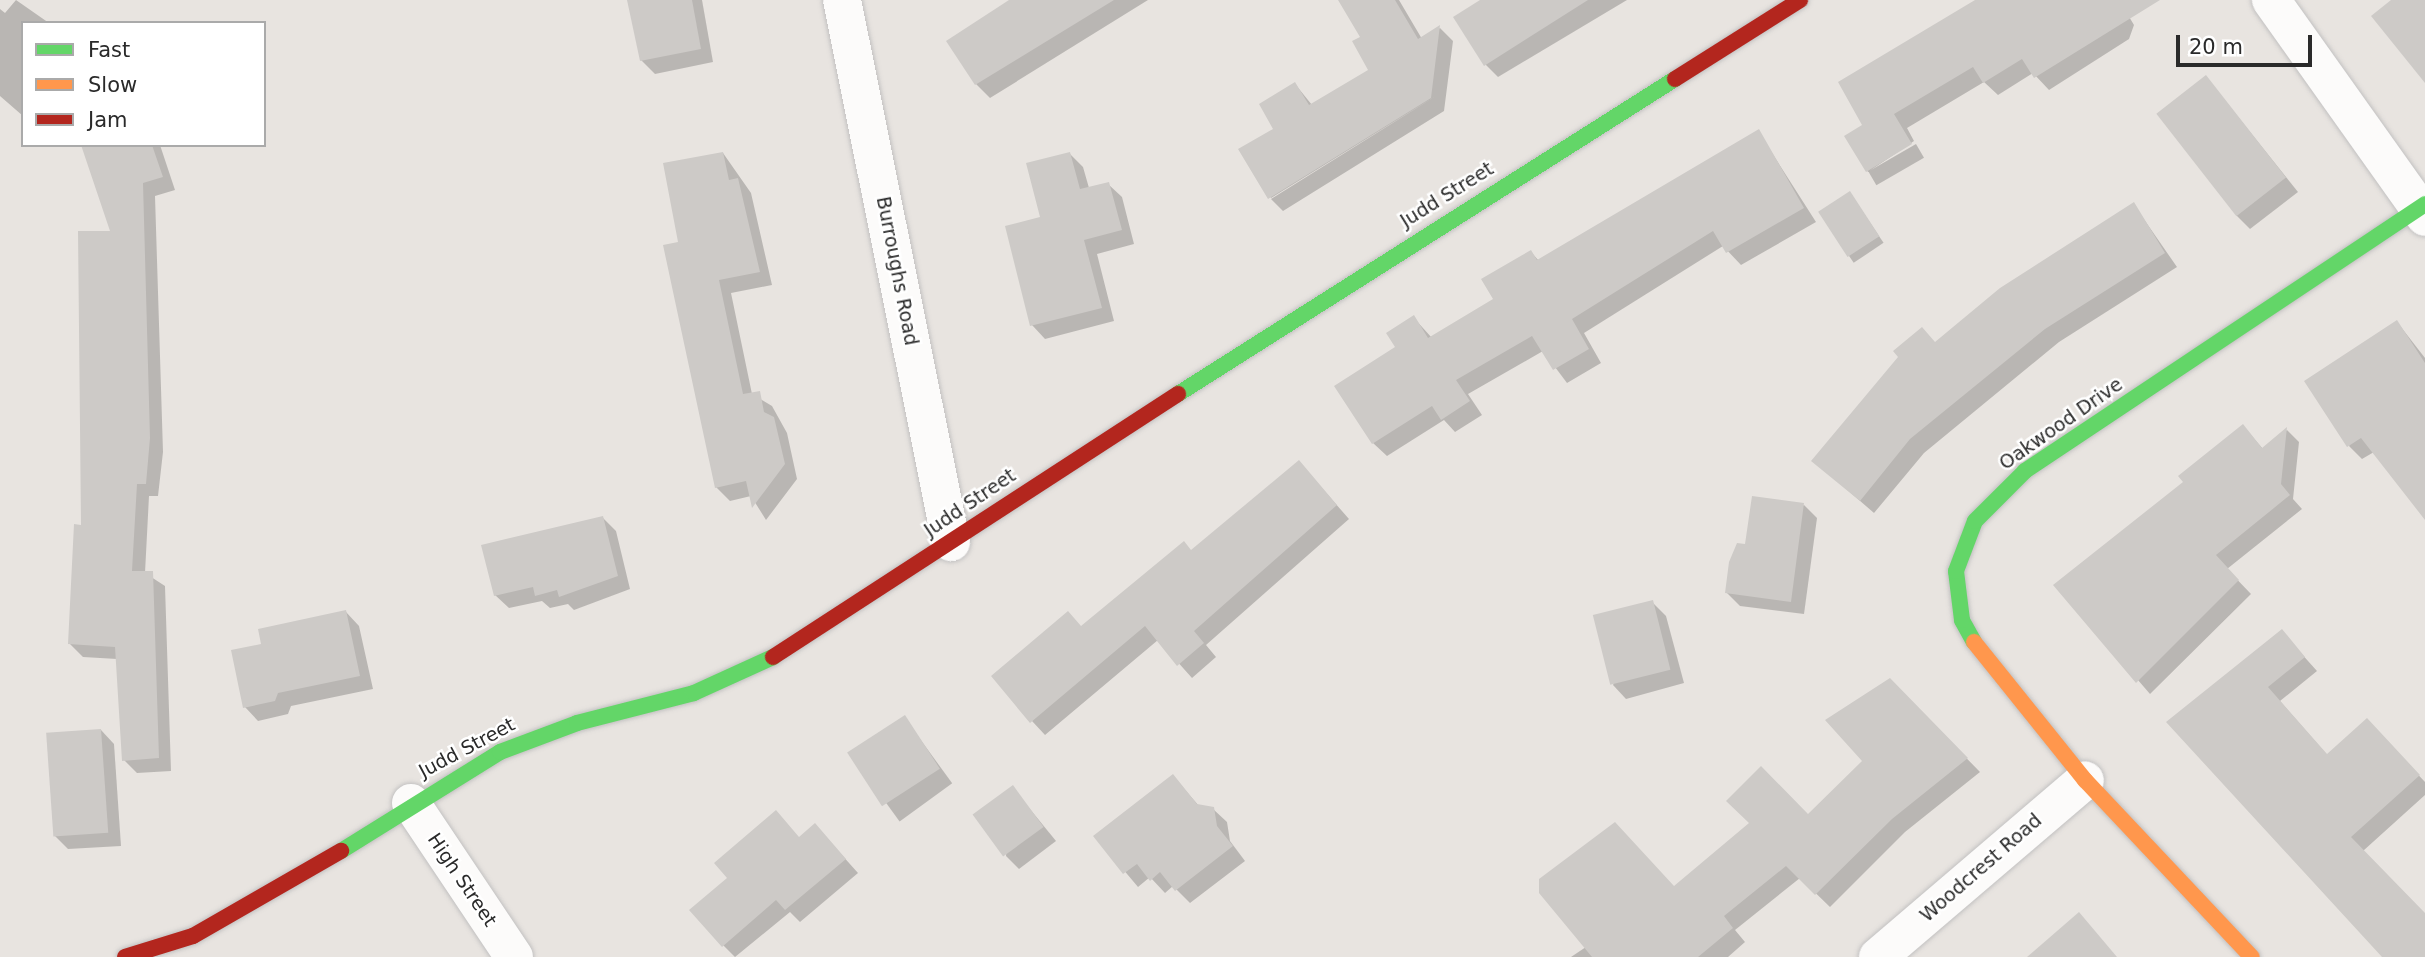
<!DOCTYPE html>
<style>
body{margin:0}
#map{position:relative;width:2425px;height:957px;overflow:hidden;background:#e8e4e0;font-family:"DejaVu Sans",sans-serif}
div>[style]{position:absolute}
.shadow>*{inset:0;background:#0003;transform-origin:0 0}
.building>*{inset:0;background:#cdcac7;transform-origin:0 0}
.roads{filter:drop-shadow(0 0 2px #c2c1c1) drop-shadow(0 0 2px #c2c1c1)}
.street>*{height:38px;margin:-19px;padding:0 19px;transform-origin:19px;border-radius:19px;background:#fcfbfa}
.fast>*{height:16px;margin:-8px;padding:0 8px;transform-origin:8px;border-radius:8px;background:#63d668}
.slow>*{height:16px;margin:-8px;padding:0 8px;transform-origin:8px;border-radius:8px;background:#ff974d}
.jam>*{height:16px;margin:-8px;padding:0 8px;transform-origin:8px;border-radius:8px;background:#b3261e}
span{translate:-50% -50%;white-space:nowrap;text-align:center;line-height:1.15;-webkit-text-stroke:5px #fff;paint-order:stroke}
.street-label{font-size:19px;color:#2a2a2a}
.legend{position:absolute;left:21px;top:21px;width:245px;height:126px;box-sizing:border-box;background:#fff;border:2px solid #aaa;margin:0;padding:9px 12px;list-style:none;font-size:21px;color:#2a2a2a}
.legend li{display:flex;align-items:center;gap:14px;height:35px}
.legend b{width:35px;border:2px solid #aaa}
.scale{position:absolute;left:2176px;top:35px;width:136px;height:32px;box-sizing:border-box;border:4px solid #2a2a2a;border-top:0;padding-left:9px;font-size:21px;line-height:24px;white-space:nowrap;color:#2a2a2a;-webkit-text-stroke:5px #fff;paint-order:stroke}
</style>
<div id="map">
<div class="shadow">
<i style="clip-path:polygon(16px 0,49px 23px,23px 23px,23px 116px,0 96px,0 9px,5px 13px)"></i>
<i style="clip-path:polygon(628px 0,702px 0,713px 62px,655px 74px,641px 60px)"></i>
<i style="clip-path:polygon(1012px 0,1148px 0,990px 98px,976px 84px)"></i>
<i style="clip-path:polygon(1341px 0,1399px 0,1422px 39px,1440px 28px,1453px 41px,1444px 111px,1283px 211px,1271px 199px,1439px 94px,1271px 198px,1241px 150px,1275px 129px,1295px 84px,1312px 105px,1371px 71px,1363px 37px)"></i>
<i style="clip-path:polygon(1484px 0,1627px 0,1498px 77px,1486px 65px)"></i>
<i style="clip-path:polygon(1979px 0,2119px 0,2134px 25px,2129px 39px,2049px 90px,2033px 73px,1998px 95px,1984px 82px,1907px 128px,1914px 141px,1868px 172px,1846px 136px,1864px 126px)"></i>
<i style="clip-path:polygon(2206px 77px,2298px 192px,2250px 229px,2237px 216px)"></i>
<i style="clip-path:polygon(1758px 131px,1816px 222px,1741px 265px,1723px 246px,1584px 333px,1601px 363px,1567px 383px,1543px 351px,1468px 394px,1482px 415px,1455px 432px,1444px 420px,1387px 456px,1373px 443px,1398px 348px,1413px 317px,1432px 338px,1495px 299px,1531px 252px,1539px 261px)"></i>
<i style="left:1916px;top:144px;width:16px;height:55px;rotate:60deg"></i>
<i style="clip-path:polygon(83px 145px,160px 145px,175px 190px,155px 196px,163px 452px,158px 496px,149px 496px,145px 573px,165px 586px,171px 771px,137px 773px,124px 760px,117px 659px,83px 657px,70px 644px,112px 233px)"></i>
<i style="clip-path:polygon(723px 153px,751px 193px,772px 285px,731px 293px,752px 394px,772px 406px,787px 433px,797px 479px,766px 520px,751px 496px,730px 501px,716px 487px,680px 243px)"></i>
<i style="clip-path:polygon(1069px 153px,1083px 167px,1089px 188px,1108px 184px,1122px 197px,1134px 244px,1097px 254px,1114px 321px,1045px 339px,1032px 325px,1042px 218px)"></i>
<i style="left:1850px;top:193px;width:60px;height:36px;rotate:56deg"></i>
<i style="clip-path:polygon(2134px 205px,2177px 267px,2059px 342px,1924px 453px,1874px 513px,1814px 461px,1936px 343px)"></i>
<i style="clip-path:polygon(2397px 322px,2425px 358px,2425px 515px,2374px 452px,2362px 459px,2349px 446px)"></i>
<i style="clip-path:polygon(2243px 426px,2263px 449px,2287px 430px,2299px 442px,2293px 499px,2302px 509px,2227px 569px,2251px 594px,2150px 694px,2056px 585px,2186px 483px)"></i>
<i style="clip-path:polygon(1299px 462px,1349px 519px,1206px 645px,1216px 657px,1192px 678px,1158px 640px,1045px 735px,1032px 721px,1082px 627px,1192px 552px)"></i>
<i style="clip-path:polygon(1804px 505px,1817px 518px,1804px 614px,1740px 606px,1726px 592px,1747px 546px)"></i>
<i style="clip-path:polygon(603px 518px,616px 531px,630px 589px,574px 610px,568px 604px,550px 608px,542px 601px,509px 608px,495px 595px)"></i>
<i style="clip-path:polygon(1652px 602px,1666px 616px,1684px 683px,1626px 699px,1613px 685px)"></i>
<i style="clip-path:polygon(346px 612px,359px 626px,373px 689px,291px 706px,288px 714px,258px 721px,245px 707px,263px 645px)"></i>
<i style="clip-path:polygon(2282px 632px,2317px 671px,2280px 701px,2328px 756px,2380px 734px,2425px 782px,2425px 795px,2363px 851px,2425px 915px,2425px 957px,2385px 957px,2168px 722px)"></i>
<i style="clip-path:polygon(1890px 680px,1980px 772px,1905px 832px,1830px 907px,1800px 878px,1735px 930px,1745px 942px,1728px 957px,1571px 957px,1674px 888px,1808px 817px,1864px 761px)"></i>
<i style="left:904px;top:717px;width:82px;height:65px;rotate:54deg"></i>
<i style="clip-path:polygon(101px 730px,114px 744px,121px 846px,68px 849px,55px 836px)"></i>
<i style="clip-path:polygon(1173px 776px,1199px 806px,1213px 809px,1227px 822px,1230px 841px,1245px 861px,1190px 903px,1173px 886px,1165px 893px,1150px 877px,1138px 887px,1095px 836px)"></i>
<i style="clip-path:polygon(1012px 787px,1056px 841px,1019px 869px,1006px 856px)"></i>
<i style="clip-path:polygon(815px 825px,858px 873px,800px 922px,790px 912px,735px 957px,723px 945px)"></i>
</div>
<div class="building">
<i style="clip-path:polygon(627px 0,692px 0,701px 49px,640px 61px)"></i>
<i style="clip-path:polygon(1009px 0,1114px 0,975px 85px,946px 41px)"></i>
<i style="clip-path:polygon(1338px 0,1395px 0,1418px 39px,1440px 25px,1431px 98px,1268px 199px,1238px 149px,1273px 129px,1259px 104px,1295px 82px,1309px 105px,1368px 70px,1352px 41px,1360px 37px)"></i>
<i style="clip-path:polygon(1480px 0,1588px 0,1484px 66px,1453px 17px)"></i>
<i style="clip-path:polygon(1975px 0,2160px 0,2034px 78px,2022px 59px,1983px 83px,1973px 67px,1894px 114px,1912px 144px,1866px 172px,1844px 136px,1862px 125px,1838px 82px)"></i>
<i style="clip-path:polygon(2391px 0,2425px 0,2425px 83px,2371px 16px)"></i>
<i style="left:2206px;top:75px;width:130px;height:63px;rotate:52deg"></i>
<i style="clip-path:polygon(1759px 129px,1804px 208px,1726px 253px,1713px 231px,1572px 319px,1589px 349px,1553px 370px,1532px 336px,1456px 380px,1470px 401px,1441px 420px,1432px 406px,1372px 444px,1334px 386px,1395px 347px,1386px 333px,1414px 315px,1428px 338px,1493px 299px,1481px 279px,1531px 250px,1537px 260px)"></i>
<i style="clip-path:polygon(81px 145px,152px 145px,163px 177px,143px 183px,150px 438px,146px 484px,137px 484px,132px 571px,153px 571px,159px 758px,122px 761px,115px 647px,68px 644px,74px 524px,81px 525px,78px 231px,110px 231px)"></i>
<i style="clip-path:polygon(723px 152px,729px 180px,738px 178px,760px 272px,719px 280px,743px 394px,760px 391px,764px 412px,774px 417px,785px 464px,752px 508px,746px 481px,715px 488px,663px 245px,678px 242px,663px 163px)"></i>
<i style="clip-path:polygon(1070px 152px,1080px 189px,1109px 182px,1122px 230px,1084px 240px,1102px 308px,1030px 326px,1005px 226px,1040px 217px,1026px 163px)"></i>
<i style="left:1850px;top:191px;width:54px;height:38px;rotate:57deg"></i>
<i style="clip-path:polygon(2134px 202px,2165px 253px,2045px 329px,1910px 439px,1860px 501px,1811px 461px,1898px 357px,1893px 351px,1922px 327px,1935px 342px,2000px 288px)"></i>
<i style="clip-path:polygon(2397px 320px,2425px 363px,2425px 520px,2361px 438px,2347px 447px,2304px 381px)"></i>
<i style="clip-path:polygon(2243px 424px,2262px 448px,2287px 427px,2281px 484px,2290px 495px,2216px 555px,2239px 580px,2136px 683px,2053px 585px,2183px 482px,2178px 476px)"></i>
<i style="clip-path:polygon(1299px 460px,1337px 505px,1194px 631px,1204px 643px,1177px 666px,1145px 626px,1030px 723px,991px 676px,1068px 611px,1081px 626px,1184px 541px,1191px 550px)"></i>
<i style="clip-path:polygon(1752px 496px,1804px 503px,1791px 602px,1725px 593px,1729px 562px,1737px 543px,1745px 544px)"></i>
<i style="clip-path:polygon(603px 516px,618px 576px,559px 597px,557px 590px,535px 596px,533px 587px,494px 596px,481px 545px)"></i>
<i style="left:1653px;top:600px;width:72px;height:62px;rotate:76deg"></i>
<i style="clip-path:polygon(346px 610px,360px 676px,278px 693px,275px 701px,243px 708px,231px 650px,261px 644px,258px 629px)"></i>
<i style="clip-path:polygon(2282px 629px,2305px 657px,2268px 687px,2327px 754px,2367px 718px,2420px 775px,2351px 837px,2425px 913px,2425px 957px,2382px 957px,2166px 722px)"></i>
<i style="clip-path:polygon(1890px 678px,1968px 758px,1892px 819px,1815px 895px,1786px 866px,1724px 916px,1733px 928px,1698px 957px,1592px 957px,1539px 893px,1539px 879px,1615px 822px,1674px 886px,1749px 823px,1726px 801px,1761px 766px,1808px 814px,1862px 761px,1825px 720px)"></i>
<i style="left:905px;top:715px;width:64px;height:69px;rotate:57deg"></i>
<i style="left:101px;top:729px;width:104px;height:55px;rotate:86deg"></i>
<i style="clip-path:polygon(1173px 774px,1197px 804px,1214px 807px,1217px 826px,1233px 846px,1175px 891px,1160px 872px,1150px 881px,1137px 864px,1123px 874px,1093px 836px)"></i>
<i style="left:1013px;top:785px;width:52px;height:50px;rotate:54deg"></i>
<i style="clip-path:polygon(776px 810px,799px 837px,815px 823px,846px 859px,785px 910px,776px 900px,722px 947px,689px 910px,727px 878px,714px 863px)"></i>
<i style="clip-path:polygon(2079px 912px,2117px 957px,2027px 957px)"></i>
</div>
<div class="roads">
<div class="street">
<i style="left:842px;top:0;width:553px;rotate:78.63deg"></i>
<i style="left:2271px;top:0;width:266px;rotate:54.6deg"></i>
<i style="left:411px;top:803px;width:185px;rotate:56.2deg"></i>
<i style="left:1878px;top:957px;width:272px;rotate:-40.5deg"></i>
</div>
<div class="fast">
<i style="left:1178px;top:394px;width:588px;rotate:-32.37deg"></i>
<i style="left:1974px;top:642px;width:25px;rotate:-119deg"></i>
<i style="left:1962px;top:620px;width:49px;rotate:-97deg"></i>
<i style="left:1956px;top:571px;width:53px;rotate:-69.2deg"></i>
<i style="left:1975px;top:521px;width:71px;rotate:-45deg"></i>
<i style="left:2025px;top:471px;width:481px;rotate:-33.7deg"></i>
<i style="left:341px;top:851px;width:187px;rotate:-31.9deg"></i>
<i style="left:500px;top:752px;width:82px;rotate:-20.6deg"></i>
<i style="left:577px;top:723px;width:121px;rotate:-14.4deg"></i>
<i style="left:694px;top:693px;width:87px;rotate:-24.5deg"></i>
</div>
<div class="slow">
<i style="left:1974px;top:642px;width:177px;rotate:51.2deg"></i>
<i style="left:2085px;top:780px;width:243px;rotate:46.7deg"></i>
</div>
<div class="jam">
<i style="left:1675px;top:79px;width:148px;rotate:-32.3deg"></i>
<i style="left:773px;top:657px;width:483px;rotate:-33deg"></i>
<i style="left:125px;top:957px;width:71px;rotate:-17.2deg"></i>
<i style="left:193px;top:936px;width:171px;rotate:-29.9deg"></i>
</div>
</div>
<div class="street-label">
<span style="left:1447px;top:195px;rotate:-32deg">Judd Street</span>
<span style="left:897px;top:271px;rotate:79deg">Burroughs Road</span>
<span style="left:2061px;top:424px;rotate:-35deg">Oakwood Drive</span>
<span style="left:970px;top:503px;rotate:-34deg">Judd Street</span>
<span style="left:467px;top:748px;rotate:-28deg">Judd Street</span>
<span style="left:1981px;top:868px;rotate:-41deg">Woodcrest Road</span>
<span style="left:462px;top:880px;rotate:56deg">High Street</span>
</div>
<ul class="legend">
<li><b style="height:9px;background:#63d668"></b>Fast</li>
<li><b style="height:9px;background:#ff974d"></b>Slow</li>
<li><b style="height:9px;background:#b3261e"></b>Jam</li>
</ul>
<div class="scale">20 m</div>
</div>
